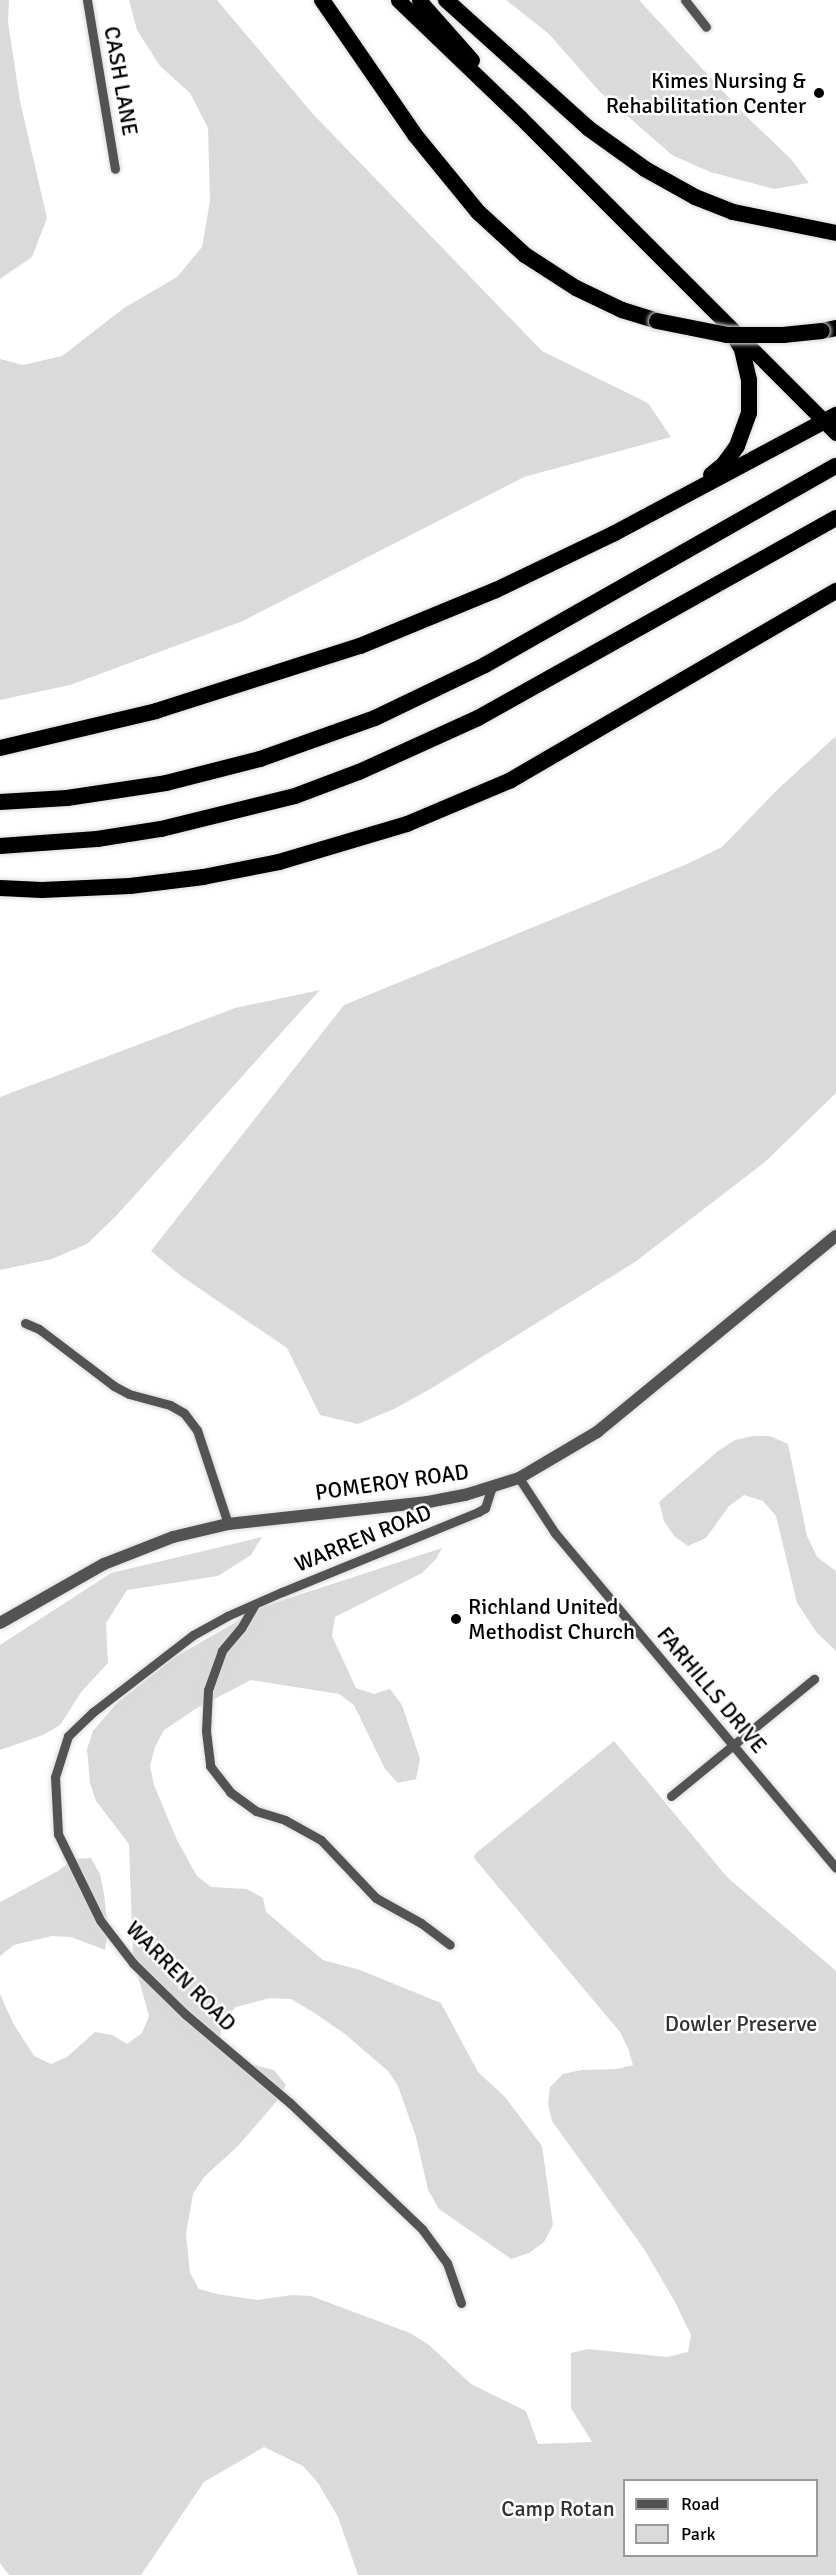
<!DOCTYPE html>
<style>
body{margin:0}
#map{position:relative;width:836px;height:2575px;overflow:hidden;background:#fff;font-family:Signika,sans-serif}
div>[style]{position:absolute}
.green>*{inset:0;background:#dadada}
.roads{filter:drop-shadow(0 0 2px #dbdbdb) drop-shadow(0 0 2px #dbdbdb)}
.minor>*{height:9px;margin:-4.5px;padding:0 4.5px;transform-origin:4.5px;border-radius:4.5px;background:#535353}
.tertiary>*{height:12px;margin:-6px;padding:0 6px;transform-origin:6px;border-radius:6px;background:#535353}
.trunk>*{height:15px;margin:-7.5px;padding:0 7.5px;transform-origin:7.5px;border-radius:7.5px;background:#000}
.motorway>*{height:16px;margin:-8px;padding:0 8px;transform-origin:8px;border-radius:8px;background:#000}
.bridges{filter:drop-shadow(0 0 2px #dbdbdb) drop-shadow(0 0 2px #dbdbdb)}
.motorway-bridge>*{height:16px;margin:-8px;padding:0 8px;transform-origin:8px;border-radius:8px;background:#000}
.dots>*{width:16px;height:16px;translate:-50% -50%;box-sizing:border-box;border:3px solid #fff;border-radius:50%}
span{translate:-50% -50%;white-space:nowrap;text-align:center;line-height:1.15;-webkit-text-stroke:5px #fff;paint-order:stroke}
.poi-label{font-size:22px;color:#000}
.right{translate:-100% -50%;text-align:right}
.left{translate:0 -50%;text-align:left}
.street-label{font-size:22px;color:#000}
.park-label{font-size:22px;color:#313131}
.legend{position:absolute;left:623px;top:2479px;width:195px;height:78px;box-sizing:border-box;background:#fff;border:2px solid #999;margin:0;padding:8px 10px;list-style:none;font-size:18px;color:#000}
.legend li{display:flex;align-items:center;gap:12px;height:30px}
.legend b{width:30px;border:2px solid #999}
</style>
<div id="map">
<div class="green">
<i style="clip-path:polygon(0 0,9px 0,8px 22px,20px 101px,47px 218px,32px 257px,0 279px)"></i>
<i style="clip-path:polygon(129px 0,217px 0,312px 113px,542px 351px,648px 403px,671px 437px,524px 477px,243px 621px,70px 685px,0 700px,0 359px,23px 365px,62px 356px,124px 308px,177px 277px,202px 247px,210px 201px,208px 128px,190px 93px,160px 66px,137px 30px)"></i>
<i style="clip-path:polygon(506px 0,639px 0,744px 114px,791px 159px,809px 183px,774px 189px,710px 172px,672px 155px,600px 92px,549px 34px)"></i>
<i style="clip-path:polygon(836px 736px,836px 1093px,765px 1162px,635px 1262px,432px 1388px,394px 1409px,358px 1424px,320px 1415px,287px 1348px,181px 1276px,151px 1251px,344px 1005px,687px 864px,722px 847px,778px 789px)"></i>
<i style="clip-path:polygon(320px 990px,116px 1216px,87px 1244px,52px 1259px,0 1270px,0 1097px,235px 1008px)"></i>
<i style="clip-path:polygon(753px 1436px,770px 1436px,788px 1444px,807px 1536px,817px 1557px,836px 1571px,836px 1651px,817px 1633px,797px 1603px,776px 1516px,763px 1501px,744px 1495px,729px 1506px,706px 1538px,688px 1546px,674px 1536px,664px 1521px,659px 1502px,718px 1451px,735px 1440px)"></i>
<i style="clip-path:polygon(262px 1537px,251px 1555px,218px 1576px,127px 1590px,106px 1623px,108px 1663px,82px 1691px,60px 1725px,43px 1735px,0 1750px,0 1645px,111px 1573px)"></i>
<i style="clip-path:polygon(evenodd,442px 1548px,436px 1559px,422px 1573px,335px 1617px,332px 1636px,356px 1688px,374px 1694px,390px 1689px,402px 1705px,420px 1759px,416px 1779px,398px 1783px,385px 1769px,354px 1705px,339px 1694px,251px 1680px,197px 1708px,164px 1730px,155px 1747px,150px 1766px,154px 1785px,177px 1840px,197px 1876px,211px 1887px,247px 1889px,263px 1898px,266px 1912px,323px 1960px,360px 1970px,441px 2003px,478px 2072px,505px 2097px,542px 2146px,553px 2225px,544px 2242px,529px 2253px,511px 2259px,439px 2209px,428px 2190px,416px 2137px,398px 2086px,388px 2071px,345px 2034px,313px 2012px,291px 1999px,271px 1998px,236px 2007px,222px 2021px,220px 2041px,229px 2059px,274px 2070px,286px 2085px,276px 2102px,238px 2146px,204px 2177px,193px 2194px,186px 2234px,190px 2273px,199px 2289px,217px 2294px,257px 2300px,292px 2295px,311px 2296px,410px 2333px,429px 2345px,471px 2384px,526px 2411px,538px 2444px,592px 2442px,571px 2408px,571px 2353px,588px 2349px,667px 2357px,688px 2352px,691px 2335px,675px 2302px,644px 2249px,552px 2121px,548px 2104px,550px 2087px,563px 2074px,581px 2070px,617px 2069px,633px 2065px,628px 2048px,620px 2032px,474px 1858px,475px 1854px,614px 1741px,727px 1877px,836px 1971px,836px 2575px,358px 2575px,338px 2517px,318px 2483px,303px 2466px,264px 2447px,204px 2482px,141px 2575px,9px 2575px,0 2563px,0 1994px,13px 2023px,34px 2056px,51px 2064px,67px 2057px,95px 2032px,112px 2035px,127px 2044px,142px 2033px,149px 2016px,133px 1958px,129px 1844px,96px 1801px,90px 1783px,87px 1749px,93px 1731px,116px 1704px,175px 1657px,262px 1607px,442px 1548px,624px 2480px,816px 2480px,816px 2556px,624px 2556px,624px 2480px)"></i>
<i style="clip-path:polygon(91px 1858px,100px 1874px,104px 1894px,108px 1931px,105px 1950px,71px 1937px,52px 1936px,14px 1945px,0 1956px,0 1902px,58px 1871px,73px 1859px)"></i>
</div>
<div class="roads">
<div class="minor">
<i style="left:87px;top:0;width:171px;rotate:80.6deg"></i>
<i style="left:685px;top:0;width:34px;rotate:52deg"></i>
<i style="left:25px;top:1323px;width:15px;rotate:23deg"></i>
<i style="left:39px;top:1329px;width:94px;rotate:37.2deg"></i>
<i style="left:114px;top:1386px;width:17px;rotate:28deg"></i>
<i style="left:129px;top:1394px;width:42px;rotate:15deg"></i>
<i style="left:170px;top:1405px;width:16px;rotate:30deg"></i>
<i style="left:184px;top:1413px;width:21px;rotate:53deg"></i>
<i style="left:197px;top:1430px;width:99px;rotate:71.7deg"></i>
<i style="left:519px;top:1478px;width:66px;rotate:56.8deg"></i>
<i style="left:555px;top:1533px;width:437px;rotate:50deg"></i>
<i style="left:255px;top:1604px;width:28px;rotate:120deg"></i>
<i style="left:241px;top:1628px;width:30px;rotate:130deg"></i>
<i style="left:222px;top:1651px;width:41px;rotate:109.7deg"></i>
<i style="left:208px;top:1690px;width:41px;rotate:92.8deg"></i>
<i style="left:206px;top:1731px;width:35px;rotate:83deg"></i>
<i style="left:210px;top:1766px;width:33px;rotate:52deg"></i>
<i style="left:230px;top:1792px;width:32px;rotate:36deg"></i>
<i style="left:256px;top:1811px;width:30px;rotate:17deg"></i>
<i style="left:285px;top:1820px;width:41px;rotate:29.1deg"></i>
<i style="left:321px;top:1840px;width:80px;rotate:46.5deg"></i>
<i style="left:376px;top:1898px;width:51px;rotate:29.1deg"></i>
<i style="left:421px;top:1923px;width:36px;rotate:37deg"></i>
<i style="left:671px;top:1796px;width:185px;rotate:-39.3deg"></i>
<i style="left:461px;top:2303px;width:42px;rotate:-109.3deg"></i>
<i style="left:447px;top:2263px;width:42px;rotate:-126.3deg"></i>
<i style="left:422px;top:2229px;width:182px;rotate:-136.3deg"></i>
<i style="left:290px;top:2103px;width:138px;rotate:-139.7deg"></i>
<i style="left:185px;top:2014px;width:73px;rotate:-135.6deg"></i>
<i style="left:133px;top:1963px;width:54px;rotate:-127.5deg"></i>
<i style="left:100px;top:1920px;width:96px;rotate:-116deg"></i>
<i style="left:58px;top:1834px;width:57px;rotate:-93deg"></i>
<i style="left:55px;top:1777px;width:43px;rotate:-72.4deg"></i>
<i style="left:68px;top:1736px;width:35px;rotate:-44deg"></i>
<i style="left:93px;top:1712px;width:126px;rotate:-37.6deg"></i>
<i style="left:193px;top:1635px;width:39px;rotate:-29deg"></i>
<i style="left:227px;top:1616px;width:60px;rotate:-23.6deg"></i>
<i style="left:282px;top:1592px;width:212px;rotate:-22.2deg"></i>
<i style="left:478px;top:1512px;width:8px;rotate:-30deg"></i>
<i style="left:485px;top:1508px;width:22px;rotate:-72deg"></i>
</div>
<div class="tertiary">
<i style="left:0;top:1623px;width:120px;rotate:-29.6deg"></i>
<i style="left:104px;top:1564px;width:74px;rotate:-21.4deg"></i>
<i style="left:173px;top:1537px;width:57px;rotate:-13.3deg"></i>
<i style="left:228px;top:1524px;width:201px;rotate:-6.3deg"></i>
<i style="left:428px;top:1502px;width:38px;rotate:-11deg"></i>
<i style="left:465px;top:1495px;width:57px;rotate:-17.5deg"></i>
<i style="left:519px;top:1478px;width:91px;rotate:-30.5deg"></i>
<i style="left:597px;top:1432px;width:309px;rotate:-39.4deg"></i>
</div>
<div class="trunk">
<i style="left:398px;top:0;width:169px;rotate:43.8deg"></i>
<i style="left:520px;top:117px;width:447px;rotate:45deg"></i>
<i style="left:419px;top:0;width:80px;rotate:48.5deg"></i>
</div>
<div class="motorway">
<i style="left:322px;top:0;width:164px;rotate:55.4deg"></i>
<i style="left:415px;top:135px;width:99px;rotate:50.7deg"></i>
<i style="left:478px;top:212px;width:64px;rotate:42.5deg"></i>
<i style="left:525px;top:255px;width:61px;rotate:32.9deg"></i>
<i style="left:576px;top:288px;width:51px;rotate:25.6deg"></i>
<i style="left:622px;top:310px;width:37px;rotate:17deg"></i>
<i style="left:446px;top:0;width:191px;rotate:42deg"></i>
<i style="left:588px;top:128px;width:70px;rotate:35.7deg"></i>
<i style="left:645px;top:169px;width:57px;rotate:29.2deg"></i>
<i style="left:695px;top:197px;width:41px;rotate:21.5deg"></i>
<i style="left:733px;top:212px;width:105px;rotate:11.5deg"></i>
<i style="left:822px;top:331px;width:14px;rotate:-12deg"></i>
<i style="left:711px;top:475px;width:17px;rotate:-40deg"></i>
<i style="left:724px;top:464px;width:22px;rotate:-54deg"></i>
<i style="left:737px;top:446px;width:35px;rotate:-70deg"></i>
<i style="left:749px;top:413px;width:33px;rotate:-90deg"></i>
<i style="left:749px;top:380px;width:32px;rotate:-103deg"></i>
<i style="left:742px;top:349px;width:28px;rotate:-122deg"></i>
<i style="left:0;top:748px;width:160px;rotate:-13.3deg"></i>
<i style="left:156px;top:711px;width:214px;rotate:-17.7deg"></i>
<i style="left:360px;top:646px;width:147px;rotate:-22.4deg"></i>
<i style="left:496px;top:590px;width:130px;rotate:-25.6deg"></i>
<i style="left:613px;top:534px;width:253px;rotate:-28.1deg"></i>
<i style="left:0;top:802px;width:67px;rotate:-3.4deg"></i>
<i style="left:67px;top:798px;width:100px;rotate:-8.6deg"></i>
<i style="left:166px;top:783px;width:97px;rotate:-14.3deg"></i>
<i style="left:260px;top:759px;width:122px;rotate:-19.6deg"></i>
<i style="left:375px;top:718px;width:122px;rotate:-25.7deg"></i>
<i style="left:485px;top:665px;width:403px;rotate:-29.6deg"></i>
<i style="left:0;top:846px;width:97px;rotate:-4.1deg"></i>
<i style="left:97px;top:839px;width:65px;rotate:-8.9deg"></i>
<i style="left:161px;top:829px;width:138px;rotate:-13.8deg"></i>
<i style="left:295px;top:796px;width:68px;rotate:-20.6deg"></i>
<i style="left:359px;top:772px;width:131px;rotate:-24.4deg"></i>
<i style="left:478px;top:718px;width:410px;rotate:-29.2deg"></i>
<i style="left:0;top:888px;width:42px;rotate:2.7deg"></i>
<i style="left:42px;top:890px;width:88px;rotate:-2.6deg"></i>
<i style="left:130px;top:886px;width:74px;rotate:-7deg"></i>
<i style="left:203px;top:877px;width:77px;rotate:-11.2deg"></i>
<i style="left:279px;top:862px;width:134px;rotate:-16.5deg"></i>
<i style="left:407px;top:824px;width:113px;rotate:-22.9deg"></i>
<i style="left:511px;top:780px;width:376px;rotate:-30.2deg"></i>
</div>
</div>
<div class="bridges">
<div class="motorway-bridge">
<i style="left:657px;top:321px;width:71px;rotate:11.3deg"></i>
<i style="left:727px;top:335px;width:56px"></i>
<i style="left:783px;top:335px;width:39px;rotate:-6deg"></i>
</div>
</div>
<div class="dots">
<i style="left:819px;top:93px;background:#000"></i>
<i style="left:456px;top:1619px;background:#000"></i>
</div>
<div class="poi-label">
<span class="right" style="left:806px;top:93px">Kimes Nursing &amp;<br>Rehabilitation Center</span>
<span class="left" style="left:468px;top:1619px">Richland United<br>Methodist Church</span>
</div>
<div class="street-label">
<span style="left:121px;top:81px;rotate:80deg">CASH LANE</span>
<span style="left:392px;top:1482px;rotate:-8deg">POMEROY ROAD</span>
<span style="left:363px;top:1538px;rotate:-22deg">WARREN ROAD</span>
<span style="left:712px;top:1690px;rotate:50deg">FARHILLS DRIVE</span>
<span style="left:181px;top:1976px;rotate:45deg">WARREN ROAD</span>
</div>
<div class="park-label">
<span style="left:741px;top:2024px">Dowler Preserve</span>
<span style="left:558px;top:2509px">Camp Rotan</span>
</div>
<ul class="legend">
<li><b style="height:8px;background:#535353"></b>Road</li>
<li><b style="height:16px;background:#dadada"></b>Park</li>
</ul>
</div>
